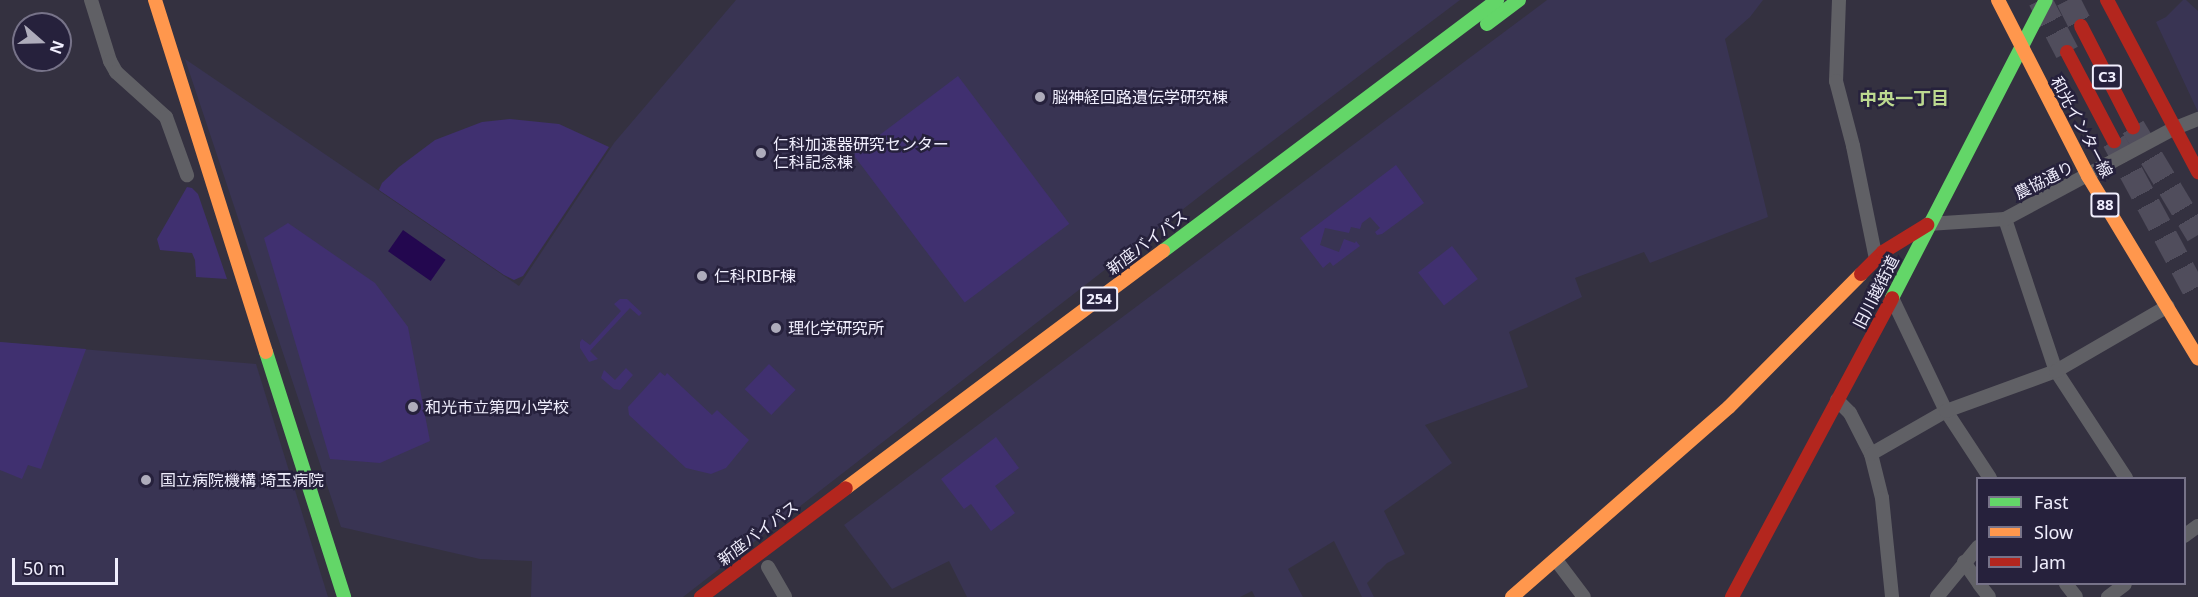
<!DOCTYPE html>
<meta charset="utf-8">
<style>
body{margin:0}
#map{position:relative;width:2198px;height:597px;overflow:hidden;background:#343140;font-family:"Noto Sans","Noto Sans JP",sans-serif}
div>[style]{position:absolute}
.built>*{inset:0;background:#393453}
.green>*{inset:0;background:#403070;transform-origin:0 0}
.water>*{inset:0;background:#23074f;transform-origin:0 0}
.highway-tunnel>*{height:24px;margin-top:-12px;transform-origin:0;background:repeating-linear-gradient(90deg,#504d5c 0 24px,transparent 0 36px)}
.street>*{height:14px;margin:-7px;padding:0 7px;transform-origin:7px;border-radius:7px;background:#606065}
.fast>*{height:14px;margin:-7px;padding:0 7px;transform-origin:7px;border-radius:7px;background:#63d668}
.slow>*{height:14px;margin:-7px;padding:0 7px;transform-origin:7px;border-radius:7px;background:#ff974d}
.jam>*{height:14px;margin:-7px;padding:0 7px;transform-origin:7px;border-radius:7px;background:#b3261e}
.dots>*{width:16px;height:16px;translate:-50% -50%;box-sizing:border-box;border:3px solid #26213c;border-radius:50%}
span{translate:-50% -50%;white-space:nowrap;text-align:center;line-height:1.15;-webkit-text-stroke:5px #26213c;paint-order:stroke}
.shield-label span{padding:2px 4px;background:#26213c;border:2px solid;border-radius:4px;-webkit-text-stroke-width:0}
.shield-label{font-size:15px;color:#f0eefd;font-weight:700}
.poi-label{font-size:16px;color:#f0eefd}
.left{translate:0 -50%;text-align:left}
.street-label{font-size:16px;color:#f0eefd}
.neighbourhood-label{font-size:18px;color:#bcd990;font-weight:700}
.legend{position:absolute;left:1976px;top:477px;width:210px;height:108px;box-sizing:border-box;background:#26213c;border:2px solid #777389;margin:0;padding:8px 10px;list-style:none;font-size:18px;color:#f0eefd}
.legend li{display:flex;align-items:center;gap:12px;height:30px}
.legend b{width:30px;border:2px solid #777389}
.north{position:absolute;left:12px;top:12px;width:60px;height:60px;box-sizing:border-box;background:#26213c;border:2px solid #777389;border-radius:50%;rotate:110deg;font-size:16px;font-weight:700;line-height:24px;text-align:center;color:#f0eefd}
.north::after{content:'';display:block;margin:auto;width:21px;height:27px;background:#aeacbb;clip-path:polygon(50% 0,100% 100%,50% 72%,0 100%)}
.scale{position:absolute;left:12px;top:558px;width:106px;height:27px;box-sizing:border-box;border:3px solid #f0eefd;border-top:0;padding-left:8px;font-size:18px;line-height:21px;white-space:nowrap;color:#f0eefd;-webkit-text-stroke:4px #26213c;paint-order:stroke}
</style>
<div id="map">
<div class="built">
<i style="clip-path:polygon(736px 0,1460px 0,1218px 182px,683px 597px,531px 597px,532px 561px,480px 559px,341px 527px,185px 59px,519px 286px,614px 143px)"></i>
<i style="clip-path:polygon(1547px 0,1763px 0,1750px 17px,1725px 39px,1768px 217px,1650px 263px,1644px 252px,1575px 278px,1582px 297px,1509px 332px,1528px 387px,1425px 425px,1452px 463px,1384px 511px,1405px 554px,1387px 563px,1367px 583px,1374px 597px,1362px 597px,1334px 541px,1288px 569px,1303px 597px,1255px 597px,1252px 591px,1240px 597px,967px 597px,949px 561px,892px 589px,844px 525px)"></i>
<i style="clip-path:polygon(2183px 0,2186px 0,2198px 11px,2198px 112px,2156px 22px,2166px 17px)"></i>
<i style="clip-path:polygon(0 342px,256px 364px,328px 597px,0 597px)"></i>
</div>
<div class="green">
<i style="left:958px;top:76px;width:185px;height:131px;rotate:53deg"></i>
<i style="clip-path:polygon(510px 119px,559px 124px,609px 147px,523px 276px,514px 280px,504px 275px,379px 190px,382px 183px,399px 167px,435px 140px,482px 122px)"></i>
<i style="clip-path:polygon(1396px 165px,1424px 203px,1382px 234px,1377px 235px,1375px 232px,1380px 228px,1370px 217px,1362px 223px,1360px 229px,1351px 227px,1349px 233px,1325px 228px,1320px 245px,1339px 252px,1344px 239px,1355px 243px,1356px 241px,1360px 246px,1333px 266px,1330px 262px,1323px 268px,1300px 238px)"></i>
<i style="clip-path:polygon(187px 187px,192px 188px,198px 194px,227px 279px,196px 277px,195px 260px,192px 253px,160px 250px,157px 239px)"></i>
<i style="clip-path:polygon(288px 223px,375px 283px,408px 327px,430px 441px,380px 463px,330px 459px,264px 238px)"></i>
<i style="left:1452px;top:246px;width:42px;height:43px;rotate:52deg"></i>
<i style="clip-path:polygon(620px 299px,627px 299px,642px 313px,639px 316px,630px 308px,590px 351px,598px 359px,589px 362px,580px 348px,580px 342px,582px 339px,590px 345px,621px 311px,614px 304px)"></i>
<i style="clip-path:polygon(0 342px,86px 349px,41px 469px,28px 465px,22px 479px,0 470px)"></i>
<i style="left:769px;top:364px;width:37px;height:35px;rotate:44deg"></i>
<i style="clip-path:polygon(626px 368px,633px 375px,620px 390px,614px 389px,601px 378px,604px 370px,615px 380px)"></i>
<i style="clip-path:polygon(660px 372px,665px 376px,667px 373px,712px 415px,717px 410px,749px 440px,726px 468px,711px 474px,686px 468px,629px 415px,628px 407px)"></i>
<i style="clip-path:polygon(996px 437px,1019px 468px,995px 486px,1015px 513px,991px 531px,971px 504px,964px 509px,941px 479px)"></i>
</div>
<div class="water">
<i style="left:403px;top:230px;width:52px;height:26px;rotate:35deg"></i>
</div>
<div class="highway-tunnel">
<i style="left:2040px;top:0;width:59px;rotate:62.6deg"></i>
<i style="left:2068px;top:0;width:29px;rotate:63deg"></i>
<i style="left:2133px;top:127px;width:126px;rotate:59deg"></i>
<i style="left:2114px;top:141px;width:177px;rotate:61.7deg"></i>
</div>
<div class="street">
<i style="left:91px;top:0;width:64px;rotate:72.7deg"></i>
<i style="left:110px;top:61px;width:13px;rotate:61deg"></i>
<i style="left:116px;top:72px;width:67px;rotate:42deg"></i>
<i style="left:166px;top:117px;width:62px;rotate:70.1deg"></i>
<i style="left:1839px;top:0;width:81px;rotate:92.1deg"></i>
<i style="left:1836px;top:81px;width:67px;rotate:75.3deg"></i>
<i style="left:1853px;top:146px;width:115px;rotate:78.5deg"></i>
<i style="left:2005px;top:219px;width:160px;rotate:71.5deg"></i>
<i style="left:2056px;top:371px;width:128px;rotate:56.8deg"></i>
<i style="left:1928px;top:224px;width:77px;rotate:-3.7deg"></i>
<i style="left:2005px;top:219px;width:191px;rotate:-28.2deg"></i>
<i style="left:2173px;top:129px;width:27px;rotate:-22deg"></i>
<i style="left:1892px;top:298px;width:125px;rotate:64.5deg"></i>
<i style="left:1946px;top:411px;width:80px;rotate:56.7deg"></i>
<i style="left:1837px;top:400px;width:18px;rotate:45deg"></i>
<i style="left:1850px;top:413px;width:46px;rotate:62.9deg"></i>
<i style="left:1871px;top:454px;width:45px;rotate:76deg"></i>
<i style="left:1882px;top:498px;width:100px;rotate:84.2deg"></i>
<i style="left:1871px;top:454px;width:86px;rotate:-29.8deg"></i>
<i style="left:1946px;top:411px;width:117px;rotate:-20deg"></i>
<i style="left:2056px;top:371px;width:129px;rotate:-30.1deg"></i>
<i style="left:2184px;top:536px;width:17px;rotate:-36deg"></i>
<i style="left:1556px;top:560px;width:46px;rotate:52.9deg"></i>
<i style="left:1964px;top:562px;width:24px;rotate:55deg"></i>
<i style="left:768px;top:567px;width:34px;rotate:60deg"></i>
<i style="left:1979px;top:584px;width:16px;rotate:52deg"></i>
<i style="left:2066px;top:584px;width:16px;rotate:52deg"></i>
<i style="left:1937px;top:597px;width:65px;rotate:-50.6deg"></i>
<i style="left:2108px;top:597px;width:21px;rotate:-37deg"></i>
</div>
<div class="fast">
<i style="left:1487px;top:24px;width:40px;rotate:-37deg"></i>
<i style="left:1163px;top:251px;width:418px;rotate:-36.9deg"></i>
<i style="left:1892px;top:298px;width:335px;rotate:-62.7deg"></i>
<i style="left:266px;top:352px;width:257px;rotate:72.3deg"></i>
</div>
<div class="slow">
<i style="left:155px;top:0;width:369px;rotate:72.5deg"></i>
<i style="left:1998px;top:0;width:198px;rotate:62.9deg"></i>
<i style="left:2088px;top:176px;width:213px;rotate:58.9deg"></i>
<i style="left:846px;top:488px;width:396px;rotate:-36.8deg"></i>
<i style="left:1512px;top:597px;width:288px;rotate:-41.2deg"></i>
<i style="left:1729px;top:407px;width:187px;rotate:-45.2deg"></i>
</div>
<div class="jam">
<i style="left:2107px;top:0;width:195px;rotate:62.1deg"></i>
<i style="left:2081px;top:26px;width:114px;rotate:62.8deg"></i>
<i style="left:2067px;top:52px;width:101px;rotate:62.2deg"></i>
<i style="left:1861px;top:274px;width:31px;rotate:-45deg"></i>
<i style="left:1883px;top:252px;width:52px;rotate:-31.5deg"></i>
<i style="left:701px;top:597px;width:181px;rotate:-36.9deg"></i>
<i style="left:1732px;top:597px;width:339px;rotate:-61.8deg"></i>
</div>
<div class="dots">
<i style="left:1040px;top:97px;background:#aeacbb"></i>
<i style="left:761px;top:153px;background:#aeacbb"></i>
<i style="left:702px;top:276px;background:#aeacbb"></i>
<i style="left:776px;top:328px;background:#aeacbb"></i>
<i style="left:413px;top:407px;background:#aeacbb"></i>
<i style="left:146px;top:480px;background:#aeacbb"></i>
</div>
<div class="shield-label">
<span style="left:2107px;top:77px">C3</span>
<span style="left:2105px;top:205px">88</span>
<span style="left:1099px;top:299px">254</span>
</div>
<div class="poi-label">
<span class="left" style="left:1052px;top:97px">脳神経回路遺伝学研究棟</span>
<span class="left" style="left:773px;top:153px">仁科加速器研究センター<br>仁科記念棟</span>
<span class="left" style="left:714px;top:276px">仁科RIBF棟</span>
<span class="left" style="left:788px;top:328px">理化学研究所</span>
<span class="left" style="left:425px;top:407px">和光市立第四小学校</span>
<span class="left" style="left:160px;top:480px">国立病院機構 埼玉病院</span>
</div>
<div class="street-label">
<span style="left:2082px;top:127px;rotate:62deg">和光インター線</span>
<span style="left:2044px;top:180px;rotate:-27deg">農協通り</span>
<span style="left:1147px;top:242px;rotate:-37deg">新座バイパス</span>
<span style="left:1876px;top:292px;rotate:-63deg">旧川越街道</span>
<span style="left:758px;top:533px;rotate:-37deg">新座バイパス</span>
</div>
<div class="neighbourhood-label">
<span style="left:1904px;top:98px">中央一丁目</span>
</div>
<ul class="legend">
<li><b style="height:8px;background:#63d668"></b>Fast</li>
<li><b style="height:8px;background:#ff974d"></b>Slow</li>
<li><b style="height:8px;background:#b3261e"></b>Jam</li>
</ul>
<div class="north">N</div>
<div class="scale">50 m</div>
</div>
